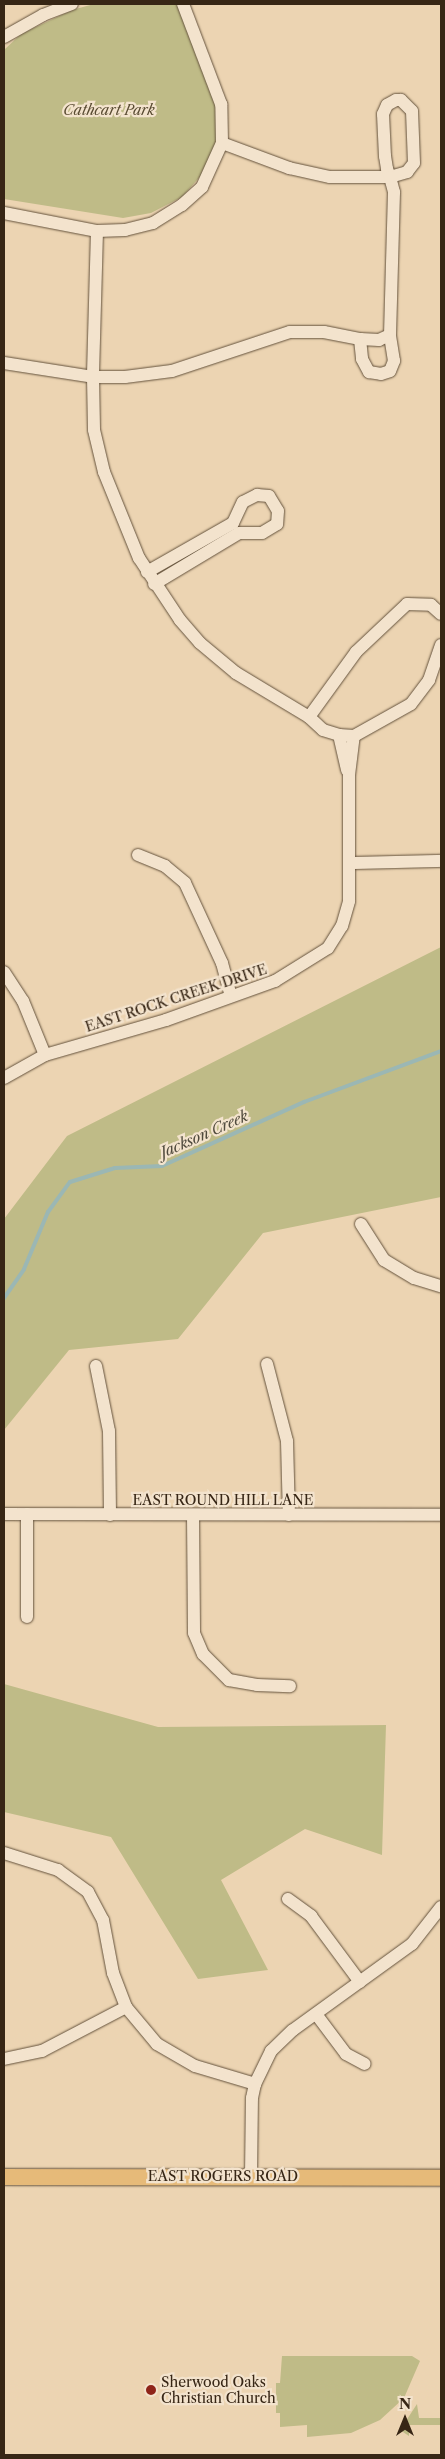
<!DOCTYPE html>
<style>
body{margin:0}
#map{position:relative;width:445px;height:2459px;overflow:hidden;background:#ecd4b2;font-family:"Libre Caslon Text",serif}
div>[style]{position:absolute}
.green>*{inset:0;background:#bfbb87}
.stream>*{height:4px;margin:-2px;padding:0 2px;transform-origin:2px;border-radius:2px;background:#9bb7b4}
.roads{filter:drop-shadow(0 0 1px #64523c) drop-shadow(0 0 1px #64523c)}
.minor>*{height:12px;margin:-6px;padding:0 6px;transform-origin:6px;border-radius:6px;background:#f3e3cd}
.major>*{height:16px;margin:-8px;padding:0 8px;transform-origin:8px;border-radius:8px;background:#e6ba79}
.dots>*{width:14px;height:14px;translate:-50% -50%;box-sizing:border-box;border:2px solid #f3e3cd;border-radius:50%}
span{translate:-50% -50%;white-space:nowrap;text-align:center;line-height:1.15;-webkit-text-stroke:4.5px #f3e3cd;paint-order:stroke}
.park-label{font-size:14px;color:#594b32;font-style:italic}
.street-label{font-size:14px;color:#372615}
.poi-label{font-size:14px;color:#372615}
.left{translate:0 -50%;text-align:left}
.water-label{font-size:15px;color:#504a3d;font-style:italic}
.frame{position:absolute;inset:0;border:5px solid #372615;pointer-events:none}
.north{position:absolute;left:380px;top:2394px;width:50px;height:50px;-webkit-text-stroke:4px #f3e3cd;paint-order:stroke;rotate:0deg;font-size:14px;font-weight:700;line-height:20px;text-align:center;color:#372615}
.north::after{content:'';display:block;margin:auto;width:18px;height:22px;background:#372615;clip-path:polygon(50% 0,100% 100%,50% 72%,0 100%)}
</style>
<div id="map">
<div class="green">
<i style="clip-path:polygon(94px 4px,180px 4px,219px 105px,218px 141px,205px 171px,182px 197px,151px 213px,123px 218px,4px 199px,4px 50px,21px 34px,72px 10px)"></i>
<i style="clip-path:polygon(441px 947px,441px 1197px,263px 1233px,178px 1339px,69px 1350px,4px 1430px,4px 1219px,67px 1136px)"></i>
<i style="clip-path:polygon(4px 1684px,158px 1727px,386px 1725px,382px 1855px,305px 1829px,221px 1880px,268px 1970px,198px 1979px,111px 1837px,4px 1812px)"></i>
<i style="clip-path:polygon(282px 2356px,412px 2356px,420px 2361px,404px 2398px,380px 2420px,351px 2433px,307px 2437px,307px 2425px,280px 2427px,280px 2413px,276px 2413px,276px 2383px,280px 2383px)"></i>
<i style="clip-path:polygon(417px 2404px,419px 2418px,441px 2418px,441px 2425px,409px 2425px,409px 2436px,400px 2430px)"></i>
</div>
<div class="stream">
<i style="left:4px;top:1298px;width:35px;rotate:-55deg"></i>
<i style="left:24px;top:1269px;width:62px;rotate:-67.2deg"></i>
<i style="left:48px;top:1212px;width:37px;rotate:-54deg"></i>
<i style="left:70px;top:1182px;width:47px;rotate:-17.3deg"></i>
<i style="left:115px;top:1168px;width:47px;rotate:-2.4deg"></i>
<i style="left:162px;top:1166px;width:156px;rotate:-24.3deg"></i>
<i style="left:304px;top:1102px;width:146px;rotate:-20.4deg"></i>
</div>
<div class="roads">
<div class="minor">
<i style="left:4px;top:37px;width:45px;rotate:-29.4deg"></i>
<i style="left:43px;top:15px;width:31px;rotate:-21deg"></i>
<i style="left:222px;top:143px;width:72px;rotate:20.5deg"></i>
<i style="left:289px;top:168px;width:42px;rotate:12.4deg"></i>
<i style="left:330px;top:177px;width:60px"></i>
<i style="left:390px;top:177px;width:18px;rotate:-16deg"></i>
<i style="left:407px;top:172px;width:11px;rotate:-52deg"></i>
<i style="left:414px;top:163px;width:52px;rotate:-92.2deg"></i>
<i style="left:412px;top:111px;width:16px;rotate:-135deg"></i>
<i style="left:401px;top:100px;width:5px;rotate:180deg"></i>
<i style="left:396px;top:100px;width:10px;rotate:151deg"></i>
<i style="left:387px;top:105px;width:10px;rotate:114deg"></i>
<i style="left:383px;top:114px;width:42px;rotate:87.3deg"></i>
<i style="left:385px;top:156px;width:13px;rotate:81deg"></i>
<i style="left:387px;top:169px;width:9px;rotate:69deg"></i>
<i style="left:390px;top:177px;width:16px;rotate:75deg"></i>
<i style="left:394px;top:192px;width:143px;rotate:91.6deg"></i>
<i style="left:390px;top:335px;width:12px;rotate:156deg"></i>
<i style="left:379px;top:340px;width:19px;rotate:-177deg"></i>
<i style="left:4px;top:213px;width:95px;rotate:11deg"></i>
<i style="left:97px;top:231px;width:28px;rotate:-2deg"></i>
<i style="left:125px;top:230px;width:29px;rotate:-14deg"></i>
<i style="left:153px;top:223px;width:34px;rotate:-32deg"></i>
<i style="left:182px;top:205px;width:27px;rotate:-42deg"></i>
<i style="left:202px;top:187px;width:48px;rotate:-65.6deg"></i>
<i style="left:222px;top:143px;width:39px;rotate:-91deg"></i>
<i style="left:221px;top:104px;width:107px;rotate:-110.8deg"></i>
<i style="left:97px;top:231px;width:146px;rotate:91.6deg"></i>
<i style="left:93px;top:377px;width:53px;rotate:88.9deg"></i>
<i style="left:94px;top:430px;width:43px;rotate:76.6deg"></i>
<i style="left:104px;top:472px;width:93px;rotate:67.9deg"></i>
<i style="left:139px;top:558px;width:74px;rotate:56.5deg"></i>
<i style="left:180px;top:620px;width:30px;rotate:49deg"></i>
<i style="left:200px;top:643px;width:47px;rotate:39.8deg"></i>
<i style="left:236px;top:673px;width:85px;rotate:31.1deg"></i>
<i style="left:309px;top:717px;width:19px;rotate:43deg"></i>
<i style="left:323px;top:730px;width:17px;rotate:17deg"></i>
<i style="left:339px;top:735px;width:15px;rotate:4deg"></i>
<i style="left:354px;top:736px;width:65px;rotate:-29.3deg"></i>
<i style="left:411px;top:704px;width:30px;rotate:-53deg"></i>
<i style="left:429px;top:680px;width:37px;rotate:-71deg"></i>
<i style="left:4px;top:363px;width:90px;rotate:8.9deg"></i>
<i style="left:93px;top:377px;width:32px"></i>
<i style="left:125px;top:377px;width:47px;rotate:-7.3deg"></i>
<i style="left:172px;top:371px;width:124px;rotate:-18.3deg"></i>
<i style="left:290px;top:332px;width:34px"></i>
<i style="left:324px;top:332px;width:37px;rotate:11deg"></i>
<i style="left:360px;top:339px;width:20px;rotate:84deg"></i>
<i style="left:362px;top:359px;width:15px;rotate:62deg"></i>
<i style="left:369px;top:372px;width:12px;rotate:9deg"></i>
<i style="left:381px;top:374px;width:9px;rotate:-18deg"></i>
<i style="left:390px;top:371px;width:11px;rotate:-68deg"></i>
<i style="left:394px;top:361px;width:26px;rotate:-99deg"></i>
<i style="left:147px;top:572px;width:99px;rotate:-29.7deg"></i>
<i style="left:233px;top:523px;width:23px;rotate:-65deg"></i>
<i style="left:243px;top:502px;width:16px;rotate:-27deg"></i>
<i style="left:257px;top:495px;width:12px;rotate:5deg"></i>
<i style="left:269px;top:496px;width:17px;rotate:59deg"></i>
<i style="left:278px;top:511px;width:13px;rotate:94deg"></i>
<i style="left:277px;top:524px;width:17px;rotate:149deg"></i>
<i style="left:262px;top:533px;width:23px;rotate:180deg"></i>
<i style="left:239px;top:533px;width:99px;rotate:149deg"></i>
<i style="left:309px;top:717px;width:80px;rotate:-54.1deg"></i>
<i style="left:356px;top:652px;width:70px;rotate:-43.3deg"></i>
<i style="left:407px;top:604px;width:24px;rotate:2deg"></i>
<i style="left:431px;top:605px;width:13px;rotate:42deg"></i>
<i style="left:339px;top:735px;width:36px;rotate:77deg"></i>
<i style="left:138px;top:855px;width:29px;rotate:22deg"></i>
<i style="left:165px;top:866px;width:26px;rotate:40deg"></i>
<i style="left:185px;top:883px;width:88px;rotate:65.2deg"></i>
<i style="left:222px;top:963px;width:34px;rotate:75deg"></i>
<i style="left:350px;top:863px;width:91px;rotate:-1.3deg"></i>
<i style="left:4px;top:972px;width:35px;rotate:57deg"></i>
<i style="left:23px;top:1001px;width:58px;rotate:67.8deg"></i>
<i style="left:4px;top:1078px;width:47px;rotate:-29.3deg"></i>
<i style="left:45px;top:1055px;width:126px;rotate:-16.1deg"></i>
<i style="left:166px;top:1020px;width:116px;rotate:-19.7deg"></i>
<i style="left:275px;top:981px;width:62px;rotate:-31.9deg"></i>
<i style="left:328px;top:948px;width:26px;rotate:-58deg"></i>
<i style="left:342px;top:926px;width:26px;rotate:-74deg"></i>
<i style="left:349px;top:901px;width:126px;rotate:-90deg"></i>
<i style="left:349px;top:775px;width:39px;rotate:-83deg"></i>
<i style="left:361px;top:1224px;width:43px;rotate:57.4deg"></i>
<i style="left:384px;top:1260px;width:35px;rotate:31deg"></i>
<i style="left:414px;top:1278px;width:28px;rotate:17deg"></i>
<i style="left:267px;top:1364px;width:80px;rotate:75.4deg"></i>
<i style="left:287px;top:1441px;width:74px;rotate:88.5deg"></i>
<i style="left:96px;top:1366px;width:66px;rotate:78.7deg"></i>
<i style="left:109px;top:1431px;width:84px;rotate:89.3deg"></i>
<i style="left:4px;top:1514px;width:437px;rotate:0.1deg"></i>
<i style="left:27px;top:1514px;width:103px;rotate:90deg"></i>
<i style="left:193px;top:1515px;width:118px;rotate:89.5deg"></i>
<i style="left:194px;top:1633px;width:23px;rotate:67deg"></i>
<i style="left:203px;top:1654px;width:37px;rotate:45deg"></i>
<i style="left:229px;top:1680px;width:28px;rotate:10deg"></i>
<i style="left:257px;top:1685px;width:33px;rotate:2deg"></i>
<i style="left:4px;top:1853px;width:57px;rotate:17.5deg"></i>
<i style="left:58px;top:1870px;width:37px;rotate:36deg"></i>
<i style="left:88px;top:1892px;width:32px;rotate:62deg"></i>
<i style="left:103px;top:1920px;width:54px;rotate:79.3deg"></i>
<i style="left:113px;top:1973px;width:36px;rotate:69deg"></i>
<i style="left:126px;top:2007px;width:48px;rotate:50deg"></i>
<i style="left:157px;top:2044px;width:44px;rotate:30.1deg"></i>
<i style="left:195px;top:2066px;width:63px;rotate:16.7deg"></i>
<i style="left:288px;top:1899px;width:29px;rotate:36deg"></i>
<i style="left:311px;top:1916px;width:82px;rotate:53.4deg"></i>
<i style="left:316px;top:2014px;width:50px;rotate:53.1deg"></i>
<i style="left:346px;top:2054px;width:21px;rotate:28deg"></i>
<i style="left:4px;top:2059px;width:39px;rotate:-12deg"></i>
<i style="left:42px;top:2051px;width:95px;rotate:-27.6deg"></i>
<i style="left:251px;top:2176px;width:78px;rotate:-89.3deg"></i>
<i style="left:252px;top:2098px;width:14px;rotate:-78deg"></i>
<i style="left:255px;top:2084px;width:37px;rotate:-64deg"></i>
<i style="left:271px;top:2051px;width:30px;rotate:-44deg"></i>
<i style="left:293px;top:2030px;width:147px;rotate:-35.9deg"></i>
<i style="left:412px;top:1944px;width:47px;rotate:-51.9deg"></i>
</div>
<div class="major">
<i style="left:4px;top:2177px;width:437px;rotate:0.1deg"></i>
</div>
</div>
<div class="dots">
<i style="left:151px;top:2390px;background:#8f2418"></i>
</div>
<div class="park-label">
<span style="left:109px;top:110px">Cathcart Park</span>
</div>
<div class="street-label">
<span style="left:176px;top:998px;rotate:-18deg">EAST ROCK CREEK DRIVE</span>
<span style="left:223px;top:1500px">EAST ROUND HILL LANE</span>
<span style="left:223px;top:2176px">EAST ROGERS ROAD</span>
</div>
<div class="poi-label">
<span class="left" style="left:161px;top:2390px">Sherwood Oaks<br>Christian Church</span>
</div>
<div class="water-label">
<span style="left:204px;top:1134px;rotate:-24deg">Jackson Creek</span>
</div>
<div class="frame"></div>
<div class="north">N</div>
</div>
